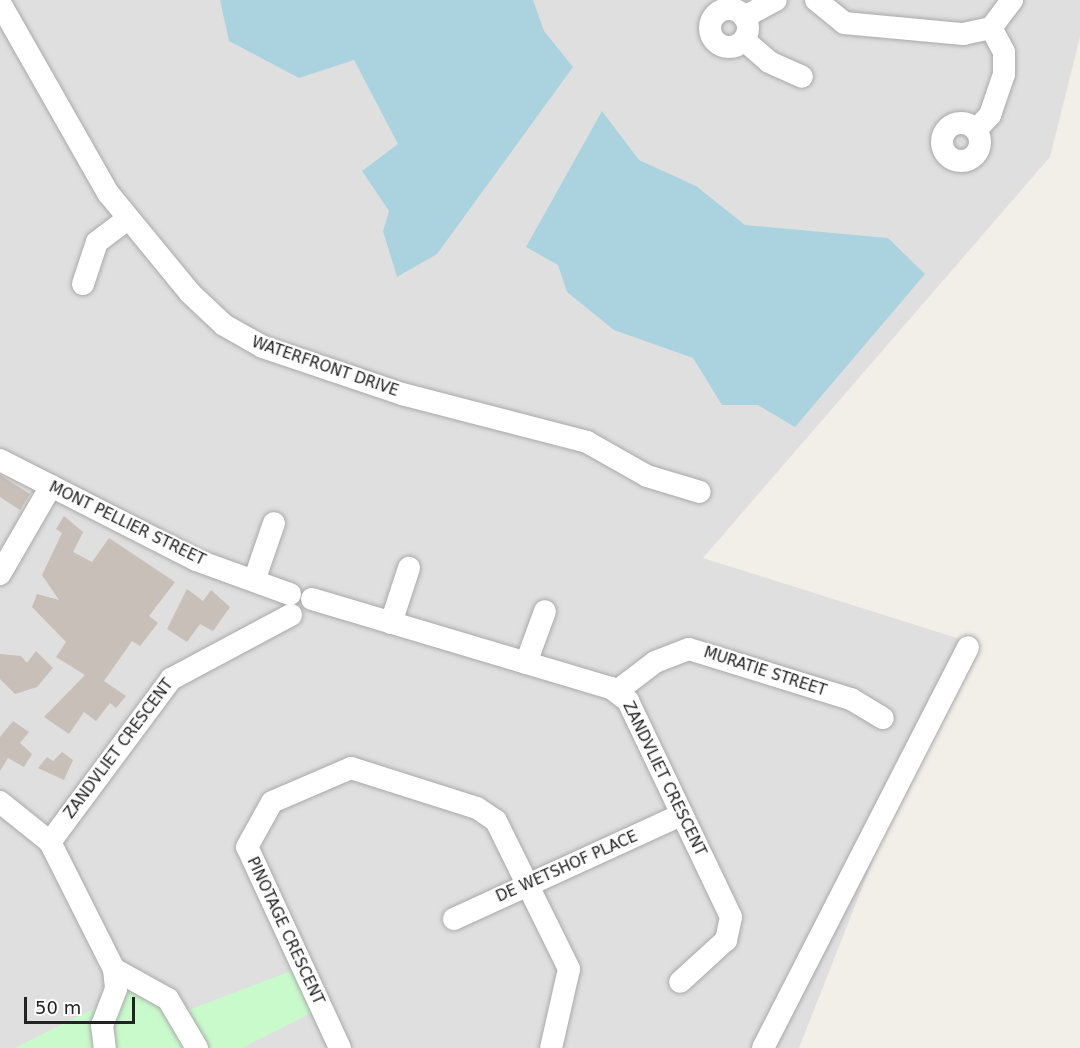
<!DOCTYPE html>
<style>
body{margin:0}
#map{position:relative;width:1080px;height:1048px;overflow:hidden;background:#f2efe9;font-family:"DejaVu Sans",sans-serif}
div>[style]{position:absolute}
.residential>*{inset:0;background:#e0dfdf}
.park>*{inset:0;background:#c8facc}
.water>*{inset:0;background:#aad3df}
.building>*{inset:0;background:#c7bfb8}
.roads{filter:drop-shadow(0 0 2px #a9a9a9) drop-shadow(0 0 2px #a9a9a9)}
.minor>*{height:22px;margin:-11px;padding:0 11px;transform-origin:11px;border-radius:11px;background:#fff}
.minor>.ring{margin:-11px;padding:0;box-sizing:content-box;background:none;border:22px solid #fff;border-radius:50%}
span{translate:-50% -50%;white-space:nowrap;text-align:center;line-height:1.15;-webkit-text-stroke:4.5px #fff;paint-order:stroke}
.street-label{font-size:15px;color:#222}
.scale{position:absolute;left:24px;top:997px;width:111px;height:27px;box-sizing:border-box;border:3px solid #222;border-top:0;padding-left:8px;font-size:18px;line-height:21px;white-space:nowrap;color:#222;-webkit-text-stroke:4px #fff;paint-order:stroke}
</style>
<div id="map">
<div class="residential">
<i style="clip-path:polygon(0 0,1080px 0,1080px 37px,1050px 157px,703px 558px,960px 639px,799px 1048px,0 1048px)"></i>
</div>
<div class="park">
<i style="clip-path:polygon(112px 963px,181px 1013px,304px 966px,323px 1007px,242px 1048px,15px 1048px,107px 1002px)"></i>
</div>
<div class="water">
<i style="clip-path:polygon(220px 0,533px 0,544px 31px,573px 67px,437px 254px,397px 277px,383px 231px,389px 211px,362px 171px,398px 144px,354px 60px,299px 78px,229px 41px)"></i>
<i style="clip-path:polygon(602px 111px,639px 160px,696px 186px,745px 225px,888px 238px,925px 274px,795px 427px,758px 405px,722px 405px,693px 358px,614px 330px,567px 292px,558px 265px,526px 247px)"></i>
</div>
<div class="building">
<i style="clip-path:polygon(0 475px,30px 494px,20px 510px,0 497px)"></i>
<i style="clip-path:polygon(64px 516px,83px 532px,73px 552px,92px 562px,109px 538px,175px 582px,149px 616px,158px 623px,140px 646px,132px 641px,104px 681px,126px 696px,116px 708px,110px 703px,96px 721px,84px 712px,69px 734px,44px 717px,85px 675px,56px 657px,66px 642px,32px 607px,37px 594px,59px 600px,42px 575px,62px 533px,56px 529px)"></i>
<i style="clip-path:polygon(187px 589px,203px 601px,211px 590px,230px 607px,213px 631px,200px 624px,187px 642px,167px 629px)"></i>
<i style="clip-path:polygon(36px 651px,53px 668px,37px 687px,15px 694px,0 679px,0 654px,21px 656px,27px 663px)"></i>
<i style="clip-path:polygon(13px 721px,29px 732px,20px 743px,32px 754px,24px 767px,8px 758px,0 771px,0 737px)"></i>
<i style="clip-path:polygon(62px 752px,73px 760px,64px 780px,38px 768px,47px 757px,53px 761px)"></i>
</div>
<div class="roads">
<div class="minor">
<i style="left:816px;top:0;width:36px;rotate:39deg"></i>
<i style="left:844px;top:23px;width:120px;rotate:5.3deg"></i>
<i style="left:963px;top:34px;width:29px;rotate:-12deg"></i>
<i style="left:991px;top:28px;width:35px;rotate:-53deg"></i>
<i style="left:0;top:3px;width:219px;rotate:60.4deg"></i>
<i style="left:108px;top:193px;width:129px;rotate:50.6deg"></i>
<i style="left:190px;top:293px;width:47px;rotate:43.3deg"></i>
<i style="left:224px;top:325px;width:45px;rotate:29.4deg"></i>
<i style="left:263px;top:347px;width:147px;rotate:18.7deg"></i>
<i style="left:402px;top:394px;width:191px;rotate:14.5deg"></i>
<i style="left:587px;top:442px;width:69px;rotate:29.5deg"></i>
<i style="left:647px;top:476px;width:55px;rotate:16.8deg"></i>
<i class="ring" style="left:710px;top:9px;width:16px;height:16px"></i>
<i style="left:744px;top:17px;width:36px;rotate:-28deg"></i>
<i style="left:744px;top:40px;width:33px;rotate:41deg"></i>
<i style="left:769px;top:62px;width:36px;rotate:24deg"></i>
<i class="ring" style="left:942px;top:123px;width:16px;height:16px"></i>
<i style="left:976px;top:130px;width:21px;rotate:-47deg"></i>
<i style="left:990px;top:115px;width:43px;rotate:-71.1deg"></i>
<i style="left:1004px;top:74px;width:22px;rotate:-90deg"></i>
<i style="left:1004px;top:52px;width:27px;rotate:-118deg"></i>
<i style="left:83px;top:284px;width:44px;rotate:-71.6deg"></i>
<i style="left:97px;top:242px;width:38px;rotate:-37deg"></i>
<i style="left:0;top:460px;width:220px;rotate:27deg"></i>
<i style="left:196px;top:560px;width:100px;rotate:19.9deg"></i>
<i style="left:0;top:574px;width:102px;rotate:-59.9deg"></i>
<i style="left:255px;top:578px;width:58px;rotate:-70.9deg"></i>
<i style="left:312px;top:599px;width:312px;rotate:16.6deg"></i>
<i style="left:611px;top:688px;width:21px;rotate:37deg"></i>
<i style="left:628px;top:701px;width:239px;rotate:64.5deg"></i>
<i style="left:731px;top:917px;width:24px;rotate:102deg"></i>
<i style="left:726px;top:940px;width:62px;rotate:137.6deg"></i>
<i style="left:391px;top:623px;width:58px;rotate:-71.9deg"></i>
<i style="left:526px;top:663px;width:55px;rotate:-69.9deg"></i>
<i style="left:617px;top:691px;width:48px;rotate:-37.3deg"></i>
<i style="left:655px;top:662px;width:36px;rotate:-21deg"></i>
<i style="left:689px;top:649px;width:170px;rotate:17.2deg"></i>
<i style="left:851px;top:699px;width:37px;rotate:31deg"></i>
<i style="left:0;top:802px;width:64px;rotate:38.7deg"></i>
<i style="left:50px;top:842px;width:142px;rotate:63.3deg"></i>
<i style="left:114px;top:969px;width:20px;rotate:84deg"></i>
<i style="left:116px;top:989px;width:39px;rotate:111deg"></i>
<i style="left:102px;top:1025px;width:23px;rotate:83deg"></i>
<i style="left:50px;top:842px;width:203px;rotate:-53.4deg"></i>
<i style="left:171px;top:679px;width:136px;rotate:-28.1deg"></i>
<i style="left:454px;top:919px;width:250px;rotate:-24.6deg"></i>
<i style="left:114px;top:969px;width:62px;rotate:29.1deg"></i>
<i style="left:168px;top:999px;width:57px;rotate:59.4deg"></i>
<i style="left:340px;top:1048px;width:221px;rotate:-114.8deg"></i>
<i style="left:247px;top:847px;width:51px;rotate:-60.9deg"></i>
<i style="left:272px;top:802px;width:86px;rotate:-23.3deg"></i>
<i style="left:351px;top:768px;width:132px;rotate:17.6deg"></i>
<i style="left:477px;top:808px;width:23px;rotate:34deg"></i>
<i style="left:496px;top:821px;width:165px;rotate:63.7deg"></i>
<i style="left:569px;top:969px;width:81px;rotate:102.8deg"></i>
<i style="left:763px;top:1048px;width:450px;rotate:-62.9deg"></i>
</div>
</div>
<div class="street-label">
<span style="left:325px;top:367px;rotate:19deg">WATERFRONT DRIVE</span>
<span style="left:127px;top:524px;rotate:26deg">MONT PELLIER STREET</span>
<span style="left:765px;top:672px;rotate:18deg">MURATIE STREET</span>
<span style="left:119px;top:749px;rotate:-53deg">ZANDVLIET CRESCENT</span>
<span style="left:664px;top:779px;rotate:64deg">ZANDVLIET CRESCENT</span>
<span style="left:567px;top:867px;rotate:-24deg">DE WETSHOF PLACE</span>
<span style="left:285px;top:931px;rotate:65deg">PINOTAGE CRESCENT</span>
</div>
<div class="scale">50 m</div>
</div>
